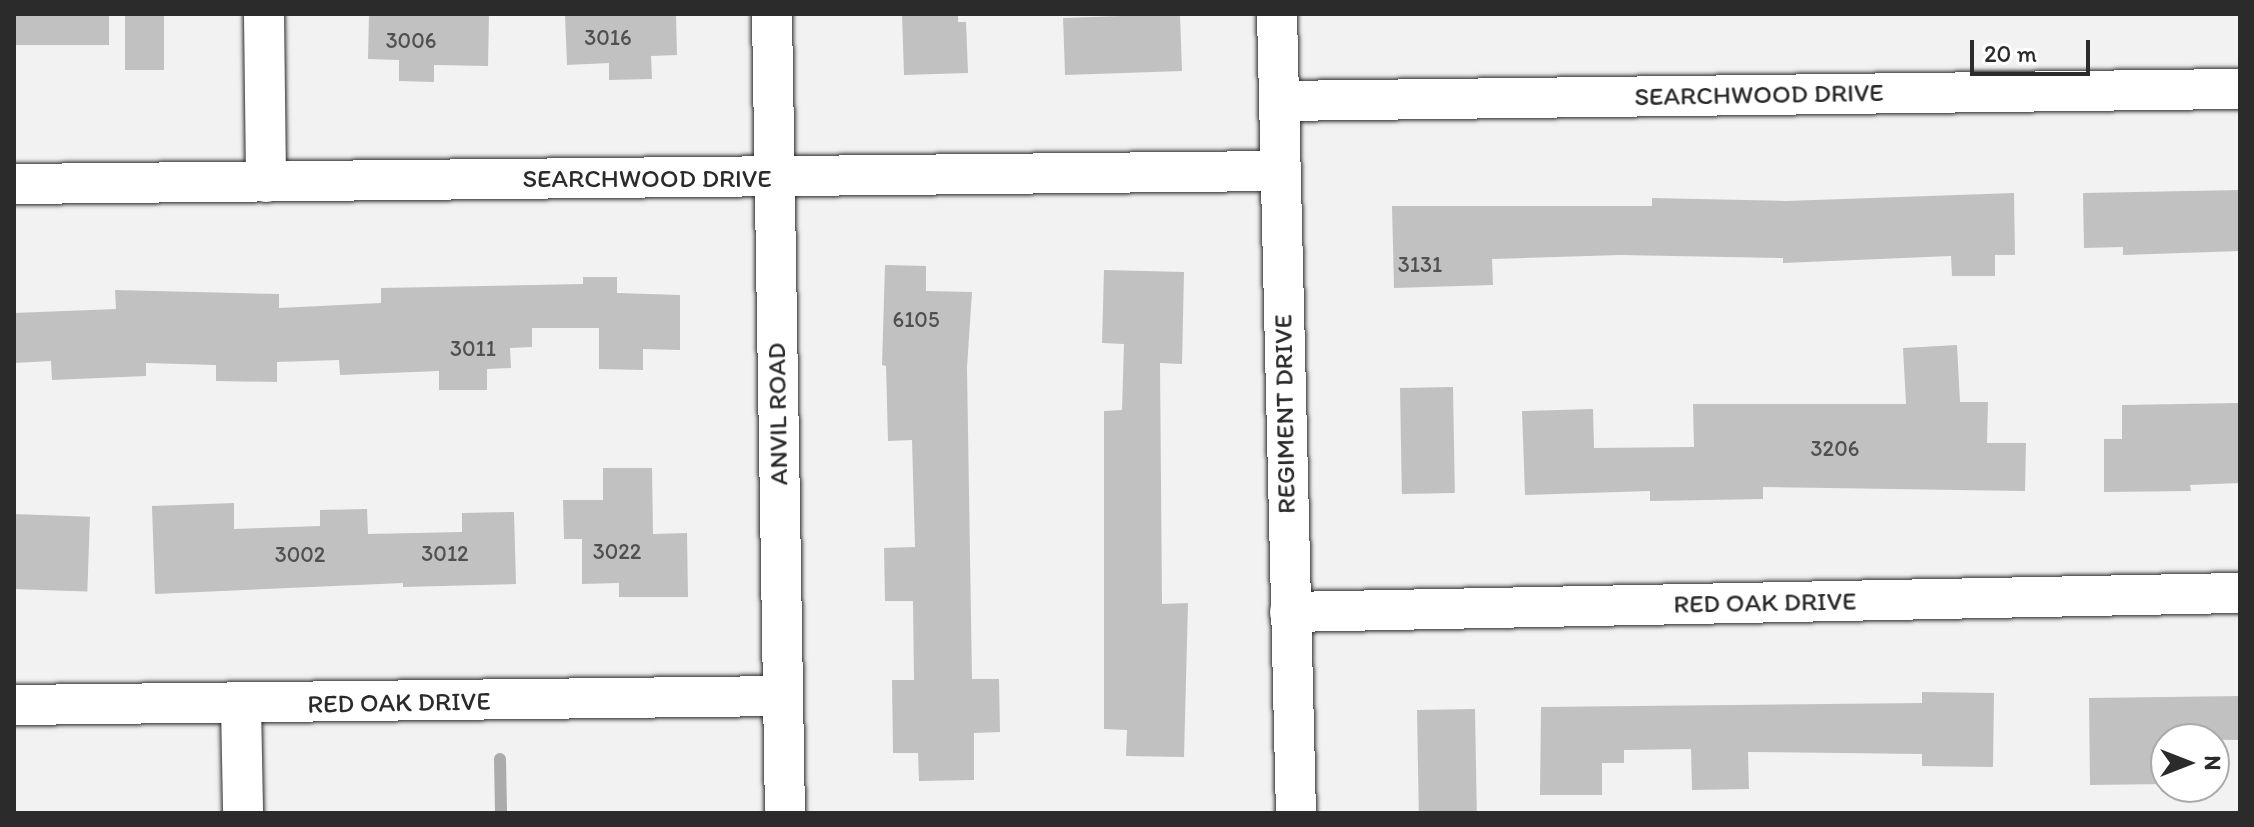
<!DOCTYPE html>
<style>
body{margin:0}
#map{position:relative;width:2254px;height:827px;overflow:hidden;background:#f2f2f2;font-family:Itim,sans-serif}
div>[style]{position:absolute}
.stream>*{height:12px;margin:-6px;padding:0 6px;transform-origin:6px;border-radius:6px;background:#ababab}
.building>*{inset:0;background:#c1c1c1;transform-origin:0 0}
.roads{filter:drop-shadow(0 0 2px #2b2b2b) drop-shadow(0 0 2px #2b2b2b)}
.street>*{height:40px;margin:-20px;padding:0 20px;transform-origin:20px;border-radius:20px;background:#fff}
span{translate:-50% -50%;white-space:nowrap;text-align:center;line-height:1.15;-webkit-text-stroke:8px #fff;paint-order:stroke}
.number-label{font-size:22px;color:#505050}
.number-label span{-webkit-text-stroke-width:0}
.street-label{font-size:26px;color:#2b2b2b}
.frame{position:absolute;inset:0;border:16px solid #2b2b2b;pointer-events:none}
.north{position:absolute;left:2150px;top:723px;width:80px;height:80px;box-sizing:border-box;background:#fff;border:2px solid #aaa;border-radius:50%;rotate:90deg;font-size:22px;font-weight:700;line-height:32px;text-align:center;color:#2b2b2b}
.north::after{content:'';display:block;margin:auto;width:28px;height:36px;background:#2b2b2b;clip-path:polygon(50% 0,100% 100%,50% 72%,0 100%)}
.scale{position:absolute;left:1970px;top:40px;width:120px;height:36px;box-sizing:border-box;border:4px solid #2b2b2b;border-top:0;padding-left:10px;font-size:24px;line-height:28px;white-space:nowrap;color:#2b2b2b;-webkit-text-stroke:6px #fff;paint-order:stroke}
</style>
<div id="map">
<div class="stream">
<i style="left:500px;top:759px;width:54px;rotate:88.9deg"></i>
</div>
<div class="building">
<i style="left:14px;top:14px;width:95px;height:31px"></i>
<i style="left:125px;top:14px;width:39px;height:56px"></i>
<i style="clip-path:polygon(369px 14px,489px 14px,488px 66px,434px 65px,434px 82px,399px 81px,399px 60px,368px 59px)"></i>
<i style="clip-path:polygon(565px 14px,676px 14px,677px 55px,651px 56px,652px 79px,609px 80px,609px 63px,567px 65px)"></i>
<i style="clip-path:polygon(902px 14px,958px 14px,958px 22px,966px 22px,968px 73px,904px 75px)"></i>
<i style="left:1180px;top:14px;width:57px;height:117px;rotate:88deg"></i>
<i style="clip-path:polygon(2240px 190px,2240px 251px,2123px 255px,2123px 247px,2084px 248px,2083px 193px)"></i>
<i style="clip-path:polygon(2014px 193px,2015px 255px,1995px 255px,1995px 276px,1952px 276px,1951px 256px,1783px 263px,1783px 258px,1620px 255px,1492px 259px,1493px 285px,1394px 288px,1392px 206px,1652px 206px,1652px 198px,1786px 201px)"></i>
<i style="clip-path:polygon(885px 265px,926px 266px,926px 291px,972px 292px,967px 368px,972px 679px,999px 679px,1000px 732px,974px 733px,974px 780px,919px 781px,918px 753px,893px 753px,892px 680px,914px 680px,913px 601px,885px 601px,884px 548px,915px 547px,912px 440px,888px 441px,886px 366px,882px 365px)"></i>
<i style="clip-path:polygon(1104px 270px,1184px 272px,1182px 364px,1160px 363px,1162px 604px,1188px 603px,1184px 757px,1126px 756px,1127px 730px,1104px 729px,1104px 411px,1122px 410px,1124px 344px,1102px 343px)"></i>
<i style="clip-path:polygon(583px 277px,617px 277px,617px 293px,680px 295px,680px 350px,643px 349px,643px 370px,599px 369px,599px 328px,532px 328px,532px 347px,510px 348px,511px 368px,487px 369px,487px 390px,439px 390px,439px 371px,340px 375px,339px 360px,277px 362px,277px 382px,216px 381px,216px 365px,146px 363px,146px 376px,52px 380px,51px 361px,14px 363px,14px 313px,116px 309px,115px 290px,279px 294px,279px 308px,381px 303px,381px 288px,583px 284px)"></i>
<i style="clip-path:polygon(1957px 345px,1960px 402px,1988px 402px,1987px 443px,2026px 443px,2025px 491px,1763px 487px,1763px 499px,1650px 501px,1650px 491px,1525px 495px,1522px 411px,1593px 409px,1594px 448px,1694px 447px,1693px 404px,1906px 404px,1903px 348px)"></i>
<i style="left:1453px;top:387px;width:106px;height:53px;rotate:89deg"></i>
<i style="clip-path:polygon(2240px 403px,2240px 483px,2190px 485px,2191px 491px,2104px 492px,2104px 439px,2122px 439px,2122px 405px)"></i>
<i style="clip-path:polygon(603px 468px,652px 468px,653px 534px,687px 533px,688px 597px,619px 597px,619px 583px,582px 584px,582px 539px,564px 539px,563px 500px,603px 500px)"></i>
<i style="clip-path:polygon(234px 503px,234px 529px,320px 526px,320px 510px,367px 509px,368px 534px,462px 532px,462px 513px,514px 512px,516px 584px,403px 587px,403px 583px,155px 594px,152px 506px)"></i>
<i style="left:14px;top:514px;width:76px;height:75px;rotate:2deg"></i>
<i style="clip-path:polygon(1922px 692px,1994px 693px,1993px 767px,1922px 766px,1922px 754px,1748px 752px,1749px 789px,1692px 790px,1691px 749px,1624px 750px,1624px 763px,1602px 763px,1602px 795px,1540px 795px,1541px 707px,1922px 703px)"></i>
<i style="clip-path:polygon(2240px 696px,2240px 740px,2166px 739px,2166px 784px,2090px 785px,2089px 698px)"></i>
<i style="left:1475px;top:709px;width:104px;height:58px;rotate:89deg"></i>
</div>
<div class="roads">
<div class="street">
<i style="left:264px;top:14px;width:168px;rotate:89.3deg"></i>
<i style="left:772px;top:14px;width:799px;rotate:89.07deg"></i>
<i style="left:1277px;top:14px;width:799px;rotate:88.64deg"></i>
<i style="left:1279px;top:101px;width:961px;rotate:-0.72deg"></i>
<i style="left:14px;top:184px;width:1266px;rotate:-0.59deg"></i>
<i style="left:1290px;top:612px;width:950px;rotate:-1.15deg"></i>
<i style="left:14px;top:705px;width:769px;rotate:-0.67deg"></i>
<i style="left:241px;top:705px;width:108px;rotate:88.9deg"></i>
</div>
</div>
<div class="number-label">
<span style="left:608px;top:38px">3016</span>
<span style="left:411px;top:41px">3006</span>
<span style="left:1420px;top:265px">3131</span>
<span style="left:916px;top:320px">6105</span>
<span style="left:473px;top:349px">3011</span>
<span style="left:1835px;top:449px">3206</span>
<span style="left:617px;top:552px">3022</span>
<span style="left:445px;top:554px">3012</span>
<span style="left:300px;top:555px">3002</span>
</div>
<div class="street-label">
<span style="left:1759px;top:95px;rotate:-1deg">SEARCHWOOD DRIVE</span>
<span style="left:647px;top:179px">SEARCHWOOD DRIVE</span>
<span style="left:778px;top:414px;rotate:-91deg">ANVIL ROAD</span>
<span style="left:1285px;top:414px;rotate:-91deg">REGIMENT DRIVE</span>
<span style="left:1765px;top:603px;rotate:-1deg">RED OAK DRIVE</span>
<span style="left:399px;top:703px;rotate:-1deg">RED OAK DRIVE</span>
</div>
<div class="frame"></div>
<div class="north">N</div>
<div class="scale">20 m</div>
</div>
